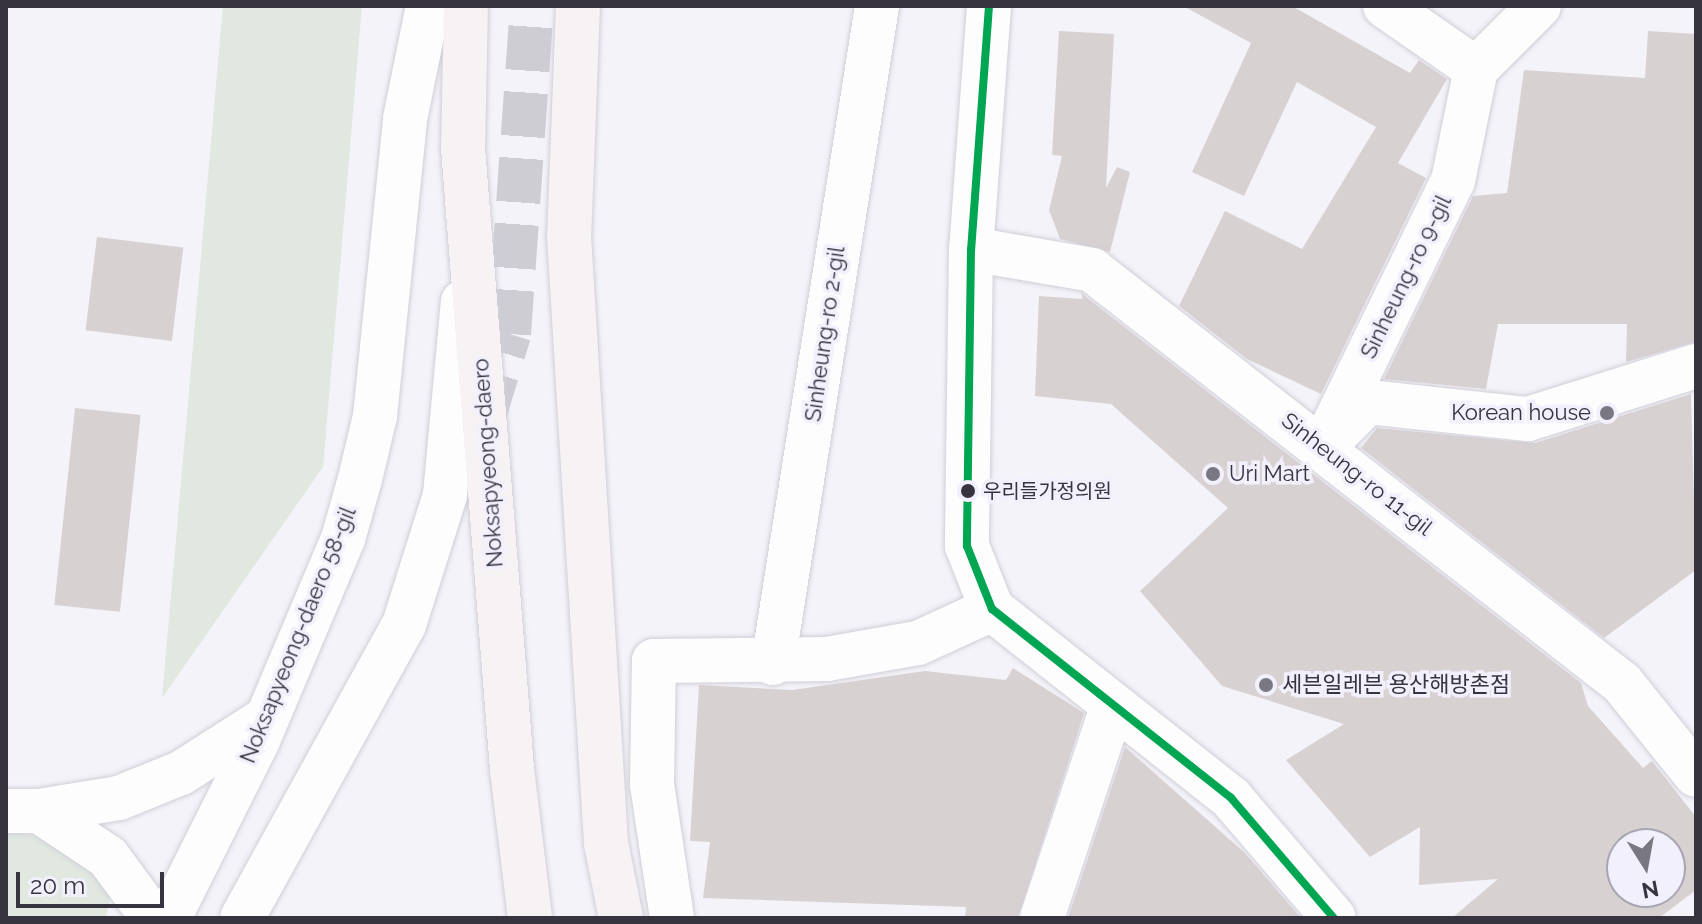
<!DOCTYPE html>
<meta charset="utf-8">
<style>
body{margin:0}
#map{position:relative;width:1702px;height:924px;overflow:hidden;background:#f4f3f9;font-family:Raleway,"Noto Sans KR",sans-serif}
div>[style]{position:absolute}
.green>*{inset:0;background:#e0e8e0}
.building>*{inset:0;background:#d8d1d2;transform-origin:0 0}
.secondary-tunnel>*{height:44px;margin-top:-22px;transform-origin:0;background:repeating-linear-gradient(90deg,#cecdd4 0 44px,transparent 0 66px)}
.roads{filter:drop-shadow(0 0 2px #d0ced7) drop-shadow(0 0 2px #d0ced7)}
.minor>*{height:44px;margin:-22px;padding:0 22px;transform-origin:22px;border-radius:22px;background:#fdfdfe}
.tertiary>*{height:44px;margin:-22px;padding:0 22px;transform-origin:22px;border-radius:22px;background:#fdfdfe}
.secondary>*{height:44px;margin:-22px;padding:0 22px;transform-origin:22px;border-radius:22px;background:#fdfdfe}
.primary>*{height:44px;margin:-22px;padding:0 22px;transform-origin:22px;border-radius:22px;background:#f7f2f4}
.bus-1>*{height:8px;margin:-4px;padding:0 4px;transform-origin:4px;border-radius:4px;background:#00a651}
.dots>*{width:22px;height:22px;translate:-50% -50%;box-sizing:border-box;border:4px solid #f2f0fc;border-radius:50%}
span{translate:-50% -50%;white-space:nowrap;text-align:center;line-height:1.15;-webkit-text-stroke:7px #f2f0fc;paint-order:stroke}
.bus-label{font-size:20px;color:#373440}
.left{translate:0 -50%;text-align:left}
.street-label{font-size:22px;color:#373440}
.poi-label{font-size:22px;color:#373440}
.right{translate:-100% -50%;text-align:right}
.frame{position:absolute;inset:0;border:8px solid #373440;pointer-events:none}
.north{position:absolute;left:1606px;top:828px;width:80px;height:80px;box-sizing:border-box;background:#f2f0fc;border:2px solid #a7a5b1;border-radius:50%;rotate:169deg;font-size:22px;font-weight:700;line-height:32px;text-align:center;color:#373440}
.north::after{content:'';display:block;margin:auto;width:28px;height:36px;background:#797781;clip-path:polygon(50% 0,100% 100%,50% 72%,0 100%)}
.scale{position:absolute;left:16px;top:872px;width:148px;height:36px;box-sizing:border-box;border:4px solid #373440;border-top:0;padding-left:10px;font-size:24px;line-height:28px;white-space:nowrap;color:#373440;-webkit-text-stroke:6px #f2f0fc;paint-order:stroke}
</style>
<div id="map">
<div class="green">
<i style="clip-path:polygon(223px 6px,362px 6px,323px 467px,162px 698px)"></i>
<i style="clip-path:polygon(6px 829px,87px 850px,112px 889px,106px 918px,6px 918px)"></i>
</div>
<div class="building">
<i style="clip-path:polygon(1183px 6px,1292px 6px,1410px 73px,1419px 60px,1447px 79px,1398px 163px,1426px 178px,1321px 394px,1247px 359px,1179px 306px,1225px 211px,1302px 249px,1376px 127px,1297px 82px,1244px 196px,1192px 172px,1251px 43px)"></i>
<i style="clip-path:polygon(1059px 31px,1114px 34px,1106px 188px,1117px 167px,1130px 172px,1110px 252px,1060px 239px,1049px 210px,1062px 156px,1052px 155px)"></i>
<i style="clip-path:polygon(1648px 31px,1696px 34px,1695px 342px,1626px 362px,1627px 324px,1498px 324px,1486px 389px,1384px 379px,1473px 196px,1507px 193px,1524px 70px,1645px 78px)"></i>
<i style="left:97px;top:237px;width:87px;height:94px;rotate:7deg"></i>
<i style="clip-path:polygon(evenodd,1081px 293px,1581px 683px,1588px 706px,1643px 768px,1652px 761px,1696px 817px,1696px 890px,1659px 918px,1452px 918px,1498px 879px,1419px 885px,1420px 827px,1370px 857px,1286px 760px,1344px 724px,1222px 686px,1140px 591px,1228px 508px,1111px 404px,1035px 396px,1039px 296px,1083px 299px,1081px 293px,1622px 844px,1670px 844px,1670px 892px,1622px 892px,1622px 844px)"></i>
<i style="clip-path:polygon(1691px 394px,1696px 570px,1604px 638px,1361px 448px,1377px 428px,1535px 443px)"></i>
<i style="left:75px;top:408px;width:66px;height:198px;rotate:6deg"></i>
<i style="clip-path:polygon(1013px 668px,1084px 713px,1018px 918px,965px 918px,966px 907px,703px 898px,710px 842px,690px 841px,699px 685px,792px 690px,925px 671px,1006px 680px)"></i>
<i style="clip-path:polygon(1125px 747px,1245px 853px,1301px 918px,1068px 918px)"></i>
</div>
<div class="secondary-tunnel">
<i style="left:484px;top:416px;width:86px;rotate:-73deg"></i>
<i style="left:509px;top:334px;width:329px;rotate:-86deg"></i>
</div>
<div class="roads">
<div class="minor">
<i style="left:1385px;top:6px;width:111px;rotate:34.7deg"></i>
<i style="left:971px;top:249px;width:123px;rotate:9.8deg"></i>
<i style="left:1092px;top:270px;width:672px;rotate:37.93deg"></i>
<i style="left:1622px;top:683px;width:118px;rotate:51.2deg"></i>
<i style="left:1334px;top:436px;width:48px;rotate:-45deg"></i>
<i style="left:1368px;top:402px;width:161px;rotate:6.1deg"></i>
<i style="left:1528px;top:419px;width:176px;rotate:-17.5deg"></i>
<i style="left:1323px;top:447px;width:296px;rotate:-64deg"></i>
<i style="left:1453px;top:181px;width:114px;rotate:-78.4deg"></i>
<i style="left:1476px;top:69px;width:89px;rotate:-45deg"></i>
<i style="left:773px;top:663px;width:665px;rotate:-81deg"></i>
<i style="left:6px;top:811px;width:33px"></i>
<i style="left:242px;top:918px;width:335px;rotate:-61.1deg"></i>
<i style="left:404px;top:625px;width:136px;rotate:-72.5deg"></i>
<i style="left:445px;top:495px;width:194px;rotate:-84.7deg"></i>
<i style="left:672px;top:918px;width:135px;rotate:-98.5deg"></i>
<i style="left:652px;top:784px;width:123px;rotate:-89.1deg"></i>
<i style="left:654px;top:661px;width:173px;rotate:-0.7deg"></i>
<i style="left:827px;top:659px;width:92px;rotate:-10deg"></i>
<i style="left:918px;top:643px;width:81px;rotate:-24.7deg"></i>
<i style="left:1042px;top:918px;width:221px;rotate:-71.6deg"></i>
</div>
<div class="tertiary">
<i style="left:989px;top:6px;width:244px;rotate:94.2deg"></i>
<i style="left:971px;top:249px;width:297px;rotate:90.8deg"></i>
<i style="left:967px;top:546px;width:68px;rotate:68.4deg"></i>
<i style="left:992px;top:609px;width:305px;rotate:38.3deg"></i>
<i style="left:1231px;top:798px;width:158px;rotate:49.4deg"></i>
</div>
<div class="secondary">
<i style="left:153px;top:918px;width:76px;rotate:-126.4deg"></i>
<i style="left:108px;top:857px;width:83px;rotate:-146.3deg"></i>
<i style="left:39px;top:811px;width:81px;rotate:-9.2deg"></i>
<i style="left:119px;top:798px;width:67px;rotate:-22deg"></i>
<i style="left:181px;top:773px;width:102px;rotate:-32.6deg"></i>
<i style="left:169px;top:918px;width:199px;rotate:-63.4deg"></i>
<i style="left:258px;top:740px;width:218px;rotate:-67.1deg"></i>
<i style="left:343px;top:539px;width:62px;rotate:-74.2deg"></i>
<i style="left:360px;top:479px;width:65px;rotate:-76.6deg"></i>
<i style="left:375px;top:416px;width:299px;rotate:-84.2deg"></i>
<i style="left:405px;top:119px;width:115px;rotate:-78.5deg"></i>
</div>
<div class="primary">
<i style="left:466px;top:6px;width:142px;rotate:91.2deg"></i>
<i style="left:463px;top:148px;width:623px;rotate:85.49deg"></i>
<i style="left:512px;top:769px;width:150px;rotate:83.1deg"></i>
<i style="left:578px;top:6px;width:230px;rotate:92.2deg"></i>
<i style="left:569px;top:236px;width:608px;rotate:86.51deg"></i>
<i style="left:606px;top:843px;width:76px;rotate:78.7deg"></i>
</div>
</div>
<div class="bus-1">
<i style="left:989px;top:6px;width:244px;rotate:94.2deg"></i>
<i style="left:971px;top:249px;width:297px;rotate:90.8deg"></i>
<i style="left:967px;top:546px;width:68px;rotate:68.4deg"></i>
<i style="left:992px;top:609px;width:305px;rotate:38.3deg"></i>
<i style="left:1231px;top:798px;width:158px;rotate:49.4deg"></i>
</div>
<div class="dots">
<i style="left:1607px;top:413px;background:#797781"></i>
<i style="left:1213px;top:474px;background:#797781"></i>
<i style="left:968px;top:491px;background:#373440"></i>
<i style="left:1266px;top:685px;background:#797781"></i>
</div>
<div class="bus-label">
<span class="left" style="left:983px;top:491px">우리들가정의원</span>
</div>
<div class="street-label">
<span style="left:1406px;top:277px;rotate:-64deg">Sinheung-ro 9-gil</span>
<span style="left:825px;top:334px;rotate:-82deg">Sinheung-ro 2-gil</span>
<span style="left:488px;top:463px;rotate:-94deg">Noksapyeong-daero</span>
<span style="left:1357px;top:474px;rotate:38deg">Sinheung-ro 11-gil</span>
<span style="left:298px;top:635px;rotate:-68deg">Noksapyeong-daero 58-gil</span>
</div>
<div class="poi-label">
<span class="right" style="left:1591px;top:413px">Korean house</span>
<span class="left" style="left:1229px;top:474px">Uri Mart</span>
<span class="left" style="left:1282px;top:685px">세븐일레븐 용산해방촌점</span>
</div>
<div class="frame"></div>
<div class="north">N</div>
<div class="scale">20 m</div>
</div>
